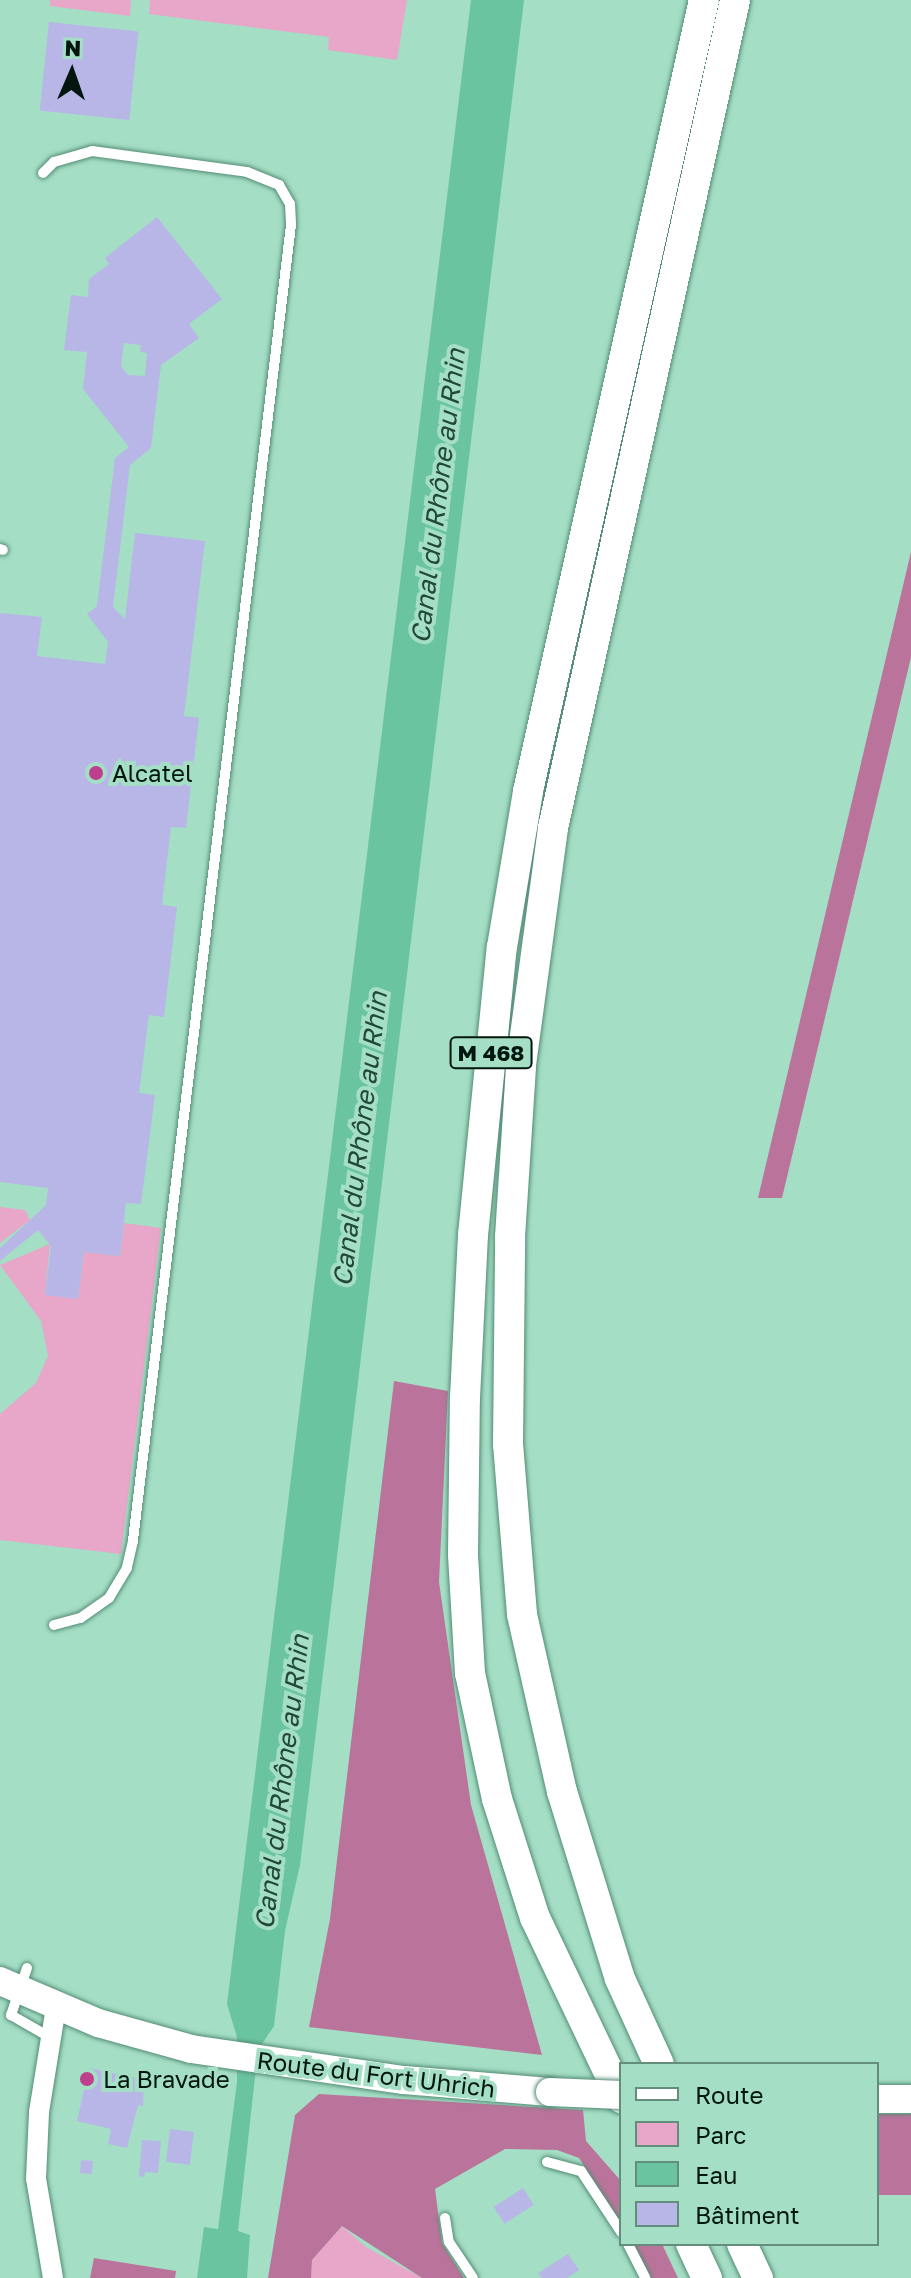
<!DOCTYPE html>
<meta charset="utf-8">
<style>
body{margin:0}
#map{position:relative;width:911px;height:2278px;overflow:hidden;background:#a4dec5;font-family:"Golos Text",sans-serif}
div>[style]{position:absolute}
.green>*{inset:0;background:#e8a6c9}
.forest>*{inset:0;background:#ba749b;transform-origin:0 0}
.water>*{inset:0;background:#6bc4a0}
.building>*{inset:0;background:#b7b6e7;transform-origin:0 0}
.roads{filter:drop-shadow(0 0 2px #548c75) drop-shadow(0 0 2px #548c75)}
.lane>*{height:10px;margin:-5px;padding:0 5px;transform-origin:5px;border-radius:5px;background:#fff}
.street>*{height:20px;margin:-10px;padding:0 10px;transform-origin:10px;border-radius:10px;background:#fff}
.secondary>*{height:28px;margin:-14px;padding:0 14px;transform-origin:14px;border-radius:14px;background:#fff}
.primary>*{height:30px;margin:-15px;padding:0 15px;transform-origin:15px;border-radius:15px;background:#fff}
.bridges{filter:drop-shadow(0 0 2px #548c75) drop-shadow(0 0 2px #548c75)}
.secondary-bridge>*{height:28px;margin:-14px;padding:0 14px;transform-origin:14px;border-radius:14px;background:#fff}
.dots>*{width:22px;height:22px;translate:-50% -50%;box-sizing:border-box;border:4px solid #a4dec5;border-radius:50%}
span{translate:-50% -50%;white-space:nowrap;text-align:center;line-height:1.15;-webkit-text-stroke:8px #a4dec5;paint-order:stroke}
.shield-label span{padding:2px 6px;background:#a4dec5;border:2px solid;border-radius:6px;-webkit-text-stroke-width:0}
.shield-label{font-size:22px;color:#01160e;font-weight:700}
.poi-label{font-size:24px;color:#01160e}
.left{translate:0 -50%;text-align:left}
.street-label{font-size:24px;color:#01160e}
.water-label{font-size:26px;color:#214839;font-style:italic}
.legend{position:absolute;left:619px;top:2062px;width:260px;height:184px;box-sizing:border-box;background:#a4dec5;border:2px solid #638e7c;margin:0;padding:10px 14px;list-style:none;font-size:24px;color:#01160e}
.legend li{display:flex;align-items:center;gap:16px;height:40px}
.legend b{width:40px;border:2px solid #638e7c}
.north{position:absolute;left:32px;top:32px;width:80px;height:80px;-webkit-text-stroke:6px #a4dec5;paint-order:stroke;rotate:2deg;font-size:22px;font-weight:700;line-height:32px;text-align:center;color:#01160e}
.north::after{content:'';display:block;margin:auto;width:28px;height:36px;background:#01160e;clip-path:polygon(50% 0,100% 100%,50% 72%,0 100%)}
</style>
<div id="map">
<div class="green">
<i style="clip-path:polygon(50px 0,131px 0,130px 16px,50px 6px)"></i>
<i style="clip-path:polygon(150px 0,407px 0,397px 60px,328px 50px,329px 37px,149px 14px)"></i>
<i style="clip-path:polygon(0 1207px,25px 1210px,30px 1220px,0 1243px)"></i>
<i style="clip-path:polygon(124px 1223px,161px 1228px,121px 1554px,0 1540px,0 1414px,36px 1383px,48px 1356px,41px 1321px,0 1265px,50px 1244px,45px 1294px,78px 1299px,84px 1252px,120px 1256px)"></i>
<i style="clip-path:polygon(342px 2226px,366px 2247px,422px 2278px,311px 2278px,312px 2260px)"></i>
</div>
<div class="forest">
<i style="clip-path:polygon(911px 552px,911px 657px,782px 1198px,758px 1198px)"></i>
<i style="clip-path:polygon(394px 1381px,448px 1391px,439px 1582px,471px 1805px,542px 2055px,309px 2027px,330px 1919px)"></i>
<i style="clip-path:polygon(319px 2094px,583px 2110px,586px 2141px,621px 2181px,621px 2223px,579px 2158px,557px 2150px,505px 2149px,435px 2189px,442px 2243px,464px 2278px,422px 2278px,342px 2226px,312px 2260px,311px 2278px,268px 2278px,295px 2115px)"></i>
<i style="left:911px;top:2114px;width:81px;height:34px;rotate:90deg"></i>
<i style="clip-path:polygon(633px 2244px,662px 2244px,678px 2278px,651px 2278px)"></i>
<i style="clip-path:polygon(94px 2258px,176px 2271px,175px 2278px,90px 2278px)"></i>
</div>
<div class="water">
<i style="clip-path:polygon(471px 0,524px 0,300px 1865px,285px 1931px,274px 2026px,262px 2044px,255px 2077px,238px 2231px,250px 2235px,247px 2278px,197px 2278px,204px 2227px,218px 2229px,237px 2082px,237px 2037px,227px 2004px)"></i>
</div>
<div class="building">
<i style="left:49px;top:22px;width:90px;height:89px;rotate:6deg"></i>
<i style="clip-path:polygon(evenodd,157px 217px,222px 299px,189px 324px,199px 338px,161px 365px,151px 448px,130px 465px,113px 607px,125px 619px,135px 533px,205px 541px,184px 716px,199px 718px,186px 828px,171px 827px,162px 905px,177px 907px,164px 1017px,149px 1015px,139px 1093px,155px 1095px,141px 1204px,126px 1203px,120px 1256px,84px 1252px,78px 1299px,45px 1295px,51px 1246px,38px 1230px,0 1261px,0 1248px,46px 1205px,48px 1188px,0 1182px,0 613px,42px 617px,37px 656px,105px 664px,108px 642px,87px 614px,97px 606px,115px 458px,129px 447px,83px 389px,87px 352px,64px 350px,71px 295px,88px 297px,89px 279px,109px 264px,105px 258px,157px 217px,124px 343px,141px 345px,140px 352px,147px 353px,145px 376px,128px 375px,121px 366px,124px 343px)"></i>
<i style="clip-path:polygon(89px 2068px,144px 2080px,143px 2106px,138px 2105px,127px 2148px,108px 2144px,111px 2129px,77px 2121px)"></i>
<i style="left:170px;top:2129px;width:24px;height:33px;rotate:7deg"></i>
<i style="clip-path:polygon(142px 2140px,161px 2141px,158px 2173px,145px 2172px,144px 2177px,139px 2176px)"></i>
<i style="left:81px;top:2160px;width:12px;height:13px;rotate:5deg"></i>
<i style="left:523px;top:2188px;width:20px;height:35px;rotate:57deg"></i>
<i style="clip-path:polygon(568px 2254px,579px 2270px,567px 2278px,542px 2278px,538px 2273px)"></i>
</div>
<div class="roads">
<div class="lane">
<i style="left:43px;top:173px;width:16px;rotate:-45deg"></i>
<i style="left:54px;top:162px;width:40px;rotate:-16deg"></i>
<i style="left:92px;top:151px;width:156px;rotate:7.7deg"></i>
<i style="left:247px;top:172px;width:35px;rotate:22deg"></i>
<i style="left:279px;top:185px;width:22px;rotate:60deg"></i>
<i style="left:290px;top:204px;width:21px;rotate:87deg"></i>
<i style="left:291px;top:225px;width:1325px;rotate:96.85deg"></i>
<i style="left:133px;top:1541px;width:28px;rotate:103deg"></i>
<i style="left:127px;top:1568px;width:35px;rotate:121deg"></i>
<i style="left:109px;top:1598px;width:35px;rotate:145deg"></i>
<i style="left:80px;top:1618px;width:27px;rotate:165deg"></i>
<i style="left:0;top:549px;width:3px;rotate:18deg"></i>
<i style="left:27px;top:1968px;width:50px;rotate:108.8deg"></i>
<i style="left:11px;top:2015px;width:46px;rotate:29.9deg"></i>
<i style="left:547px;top:2162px;width:35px;rotate:15deg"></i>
<i style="left:581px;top:2171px;width:73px;rotate:56.7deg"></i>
<i style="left:445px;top:2218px;width:24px;rotate:81deg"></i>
<i style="left:449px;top:2242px;width:43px;rotate:56.3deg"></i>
<i style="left:628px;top:2244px;width:38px;rotate:63deg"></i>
</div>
<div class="street">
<i style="left:53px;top:2278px;width:100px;rotate:-99.7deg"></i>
<i style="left:36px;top:2179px;width:67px;rotate:-87.4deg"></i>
<i style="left:39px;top:2112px;width:106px;rotate:-80.8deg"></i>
</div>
<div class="secondary">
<i style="left:0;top:1981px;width:107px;rotate:23.2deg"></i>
<i style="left:98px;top:2023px;width:97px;rotate:15.6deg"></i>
<i style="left:191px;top:2049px;width:215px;rotate:8.3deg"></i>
<i style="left:404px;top:2080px;width:146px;rotate:4.7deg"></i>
<i style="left:877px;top:2099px;width:34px"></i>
</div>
<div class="primary">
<i style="left:659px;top:2064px;width:94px;rotate:-114.6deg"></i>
<i style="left:620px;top:1979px;width:196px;rotate:-107.2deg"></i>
<i style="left:562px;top:1792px;width:182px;rotate:-102.7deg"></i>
<i style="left:522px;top:1614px;width:170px;rotate:-94.7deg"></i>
<i style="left:508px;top:1445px;width:208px;rotate:-89.4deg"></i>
<i style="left:510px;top:1237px;width:172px;rotate:-86.3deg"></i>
<i style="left:521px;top:1065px;width:239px;rotate:-82.3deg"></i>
<i style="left:553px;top:828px;width:848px;rotate:-77.6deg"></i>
<i style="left:621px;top:2098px;width:199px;rotate:-115.5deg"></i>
<i style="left:535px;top:1918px;width:125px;rotate:-107.7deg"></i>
<i style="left:497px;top:1799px;width:129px;rotate:-102.1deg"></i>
<i style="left:470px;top:1673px;width:119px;rotate:-93.4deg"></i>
<i style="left:463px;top:1554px;width:156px;rotate:-89.3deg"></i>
<i style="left:465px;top:1398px;width:163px;rotate:-87.2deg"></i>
<i style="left:473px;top:1235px;width:289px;rotate:-84.3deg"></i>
<i style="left:502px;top:947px;width:158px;rotate:-80.5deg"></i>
<i style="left:528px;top:791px;width:810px;rotate:-77.46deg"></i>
<i style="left:691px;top:2244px;width:38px;rotate:65deg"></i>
<i style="left:742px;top:2244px;width:38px;rotate:65deg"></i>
</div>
</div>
<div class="bridges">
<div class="secondary-bridge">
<i style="left:550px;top:2092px;width:71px;rotate:2.4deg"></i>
</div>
</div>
<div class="dots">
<i style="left:96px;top:773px;background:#bd3f8e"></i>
<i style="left:87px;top:2079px;background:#bd3f8e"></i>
</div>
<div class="shield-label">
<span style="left:491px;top:1053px">M 468</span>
</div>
<div class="poi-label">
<span class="left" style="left:112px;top:773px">Alcatel</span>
<span class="left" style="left:103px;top:2079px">La Bravade</span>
</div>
<div class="street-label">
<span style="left:376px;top:2074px;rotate:7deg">Route du Fort Uhrich</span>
</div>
<div class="water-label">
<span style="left:438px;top:496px;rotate:-83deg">Canal du Rhône au Rhin</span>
<span style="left:360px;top:1139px;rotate:-83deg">Canal du Rhône au Rhin</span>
<span style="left:282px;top:1782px;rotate:-83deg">Canal du Rhône au Rhin</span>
</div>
<ul class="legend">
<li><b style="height:10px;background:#fff"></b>Route</li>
<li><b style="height:22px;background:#e8a6c9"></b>Parc</li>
<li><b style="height:22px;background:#6bc4a0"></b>Eau</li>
<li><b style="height:22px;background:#b7b6e7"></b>Bâtiment</li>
</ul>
<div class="north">N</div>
</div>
